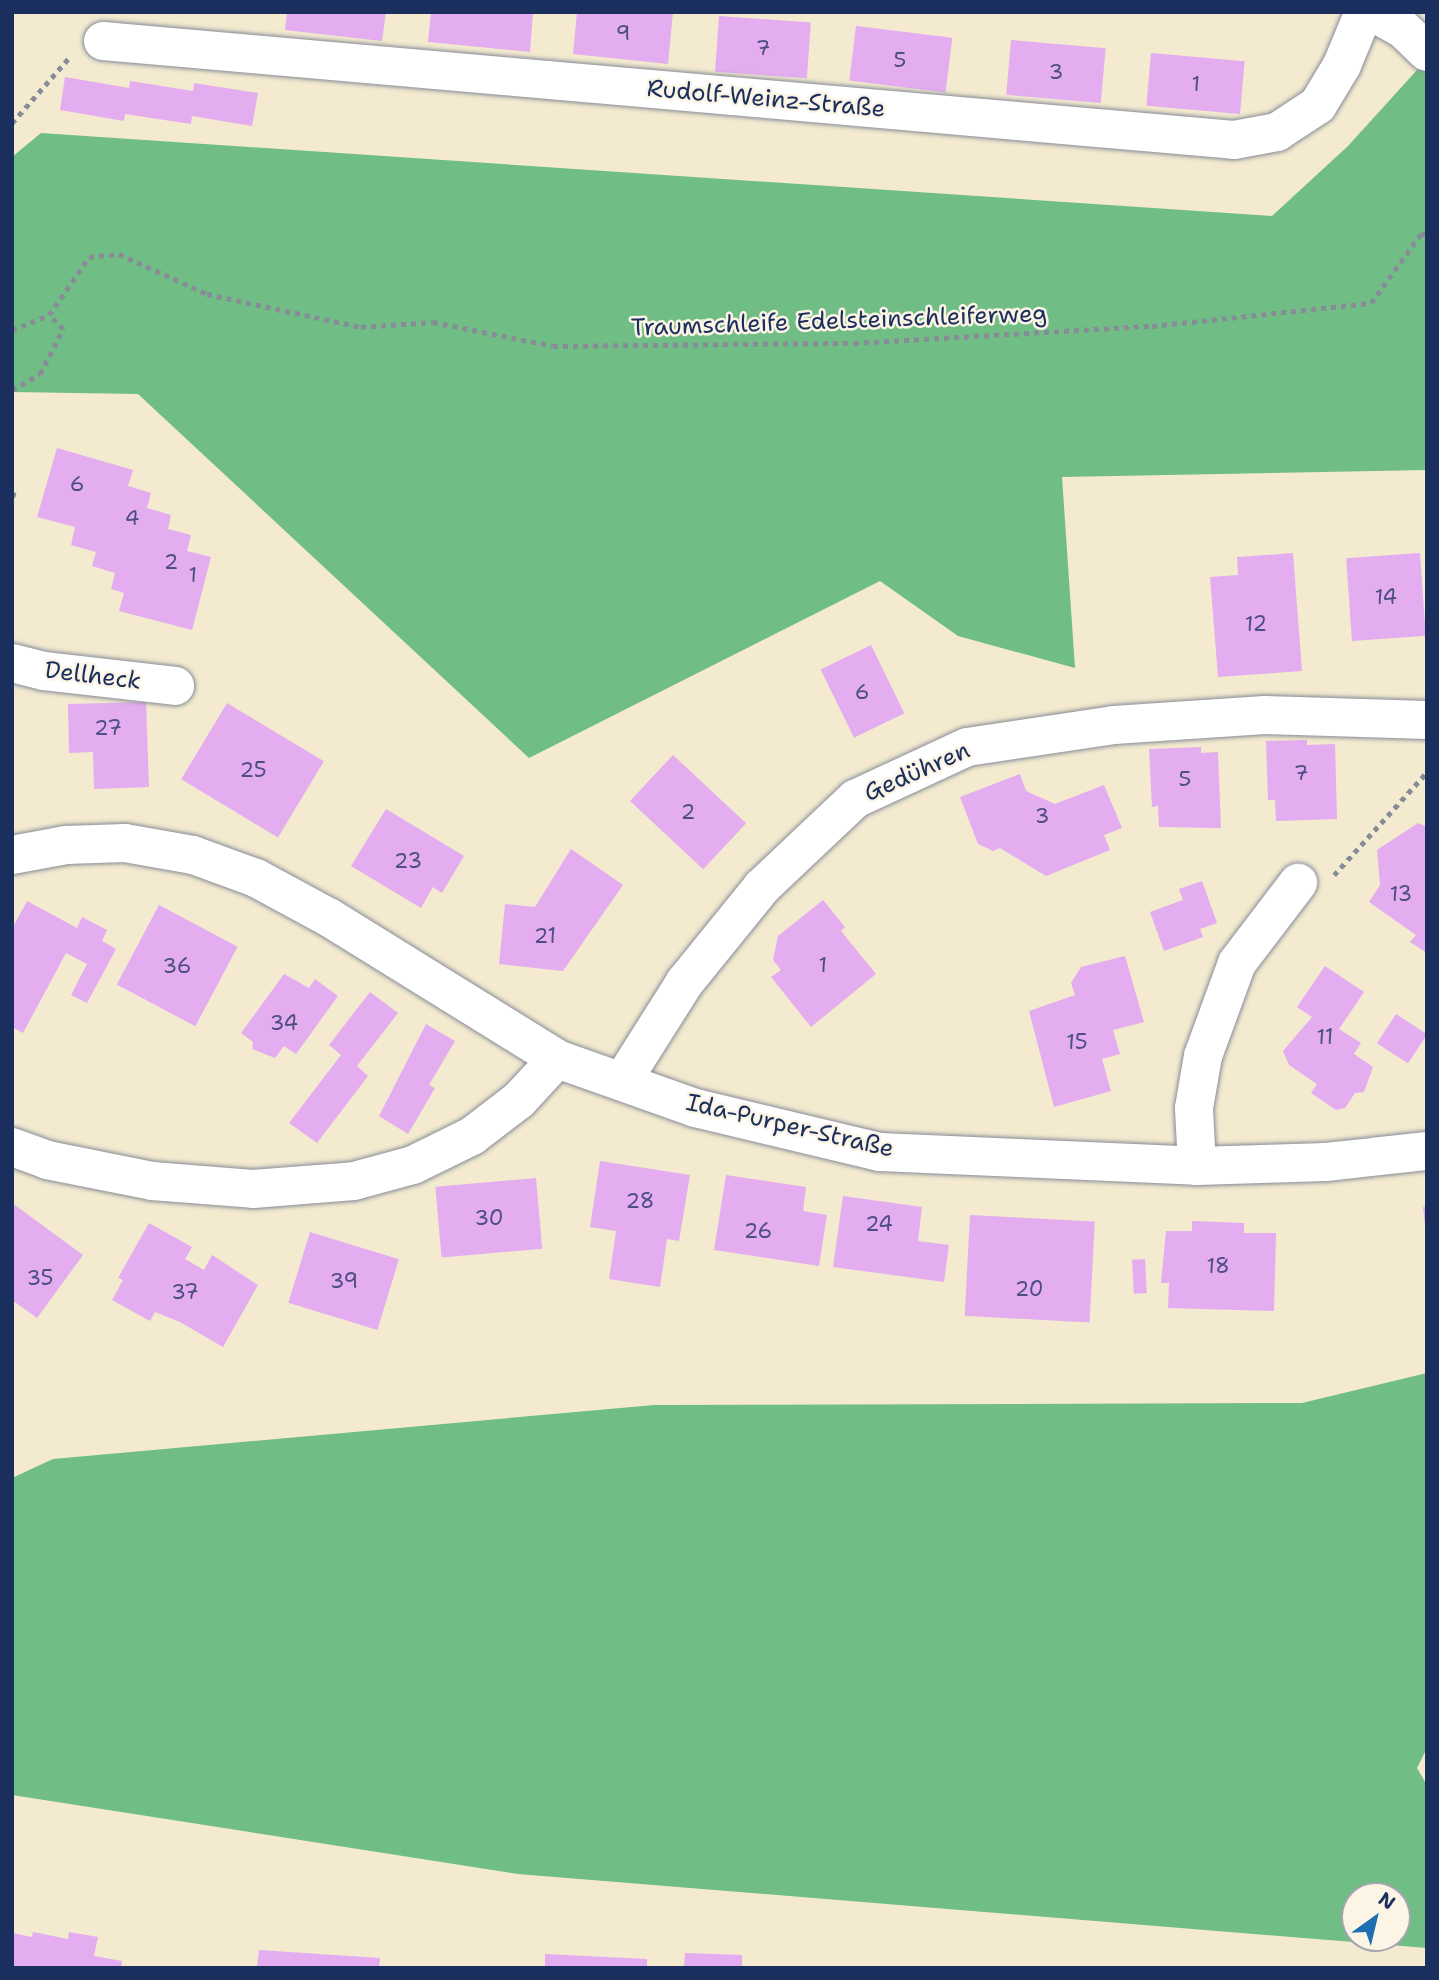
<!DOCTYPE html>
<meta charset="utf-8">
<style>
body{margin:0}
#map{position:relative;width:1439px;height:1980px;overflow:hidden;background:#f3ead0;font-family:"Shantell Sans",sans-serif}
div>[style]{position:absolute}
.forest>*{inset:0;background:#70bd86}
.building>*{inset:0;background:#e3adef;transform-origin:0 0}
.path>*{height:4.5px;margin-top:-2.25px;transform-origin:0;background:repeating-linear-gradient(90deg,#878c97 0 5px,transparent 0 10px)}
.roads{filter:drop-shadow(0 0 2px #878c97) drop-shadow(0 0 2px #878c97)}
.minor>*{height:38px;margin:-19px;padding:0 19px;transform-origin:19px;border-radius:19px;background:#fff}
span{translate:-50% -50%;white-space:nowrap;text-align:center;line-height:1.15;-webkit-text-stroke:5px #fcf5e5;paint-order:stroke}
.number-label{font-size:21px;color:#4d4e82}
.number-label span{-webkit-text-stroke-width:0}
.street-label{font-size:24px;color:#1b2f5e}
.frame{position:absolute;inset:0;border:14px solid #1b2f5e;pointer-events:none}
.north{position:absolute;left:1341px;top:1882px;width:70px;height:70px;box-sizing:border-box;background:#fcf5e5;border:2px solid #a2a6af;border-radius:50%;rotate:34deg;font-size:19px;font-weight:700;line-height:28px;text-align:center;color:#1b2f5e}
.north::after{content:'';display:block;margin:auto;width:24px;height:32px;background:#1f6fb2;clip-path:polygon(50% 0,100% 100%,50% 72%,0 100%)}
</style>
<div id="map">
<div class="forest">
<i style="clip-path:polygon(1427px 59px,1427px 470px,1062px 477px,1075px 668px,958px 636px,880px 581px,529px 758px,138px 394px,12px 392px,12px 157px,41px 133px,1272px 216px,1348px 146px)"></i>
<i style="clip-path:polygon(evenodd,1427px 1373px,1427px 1748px,1417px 1768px,1427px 1785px,1427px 1948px,518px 1874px,12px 1795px,12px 1478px,53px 1459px,654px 1405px,1302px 1403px,1427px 1373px,1355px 1896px,1397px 1896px,1397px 1938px,1355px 1938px,1355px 1896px)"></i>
</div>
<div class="building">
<i style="clip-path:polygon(287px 12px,386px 12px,382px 41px,285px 30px)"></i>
<i style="clip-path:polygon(431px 12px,533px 12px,530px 52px,428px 42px)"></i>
<i style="clip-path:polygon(577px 12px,673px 12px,668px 64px,573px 54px)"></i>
<i style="left:719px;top:16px;width:92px;height:56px;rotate:4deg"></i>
<i style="left:856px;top:26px;width:97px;height:55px;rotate:7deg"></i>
<i style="left:1011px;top:40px;width:95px;height:55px;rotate:5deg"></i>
<i style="left:1151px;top:53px;width:94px;height:53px;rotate:5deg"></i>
<i style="clip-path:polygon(65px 77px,129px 88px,130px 81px,193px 91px,194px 83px,258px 93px,252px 126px,192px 116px,191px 124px,125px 114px,124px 121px,60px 110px)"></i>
<i style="clip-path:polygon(57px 448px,133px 470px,128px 486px,151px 493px,147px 508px,171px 515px,168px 529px,191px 535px,187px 551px,211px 557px,192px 630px,119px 611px,124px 593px,111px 589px,115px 573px,92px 566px,96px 552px,71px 545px,75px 527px,37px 517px)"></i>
<i style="clip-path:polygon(1293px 553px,1302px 671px,1218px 677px,1210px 577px,1238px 575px,1237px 557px)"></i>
<i style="left:1420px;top:553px;width:83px;height:74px;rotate:86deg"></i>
<i style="left:871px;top:645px;width:76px;height:56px;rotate:64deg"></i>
<i style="clip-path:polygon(146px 702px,149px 787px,94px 789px,93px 752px,69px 753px,68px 704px)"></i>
<i style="left:227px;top:703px;width:113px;height:89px;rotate:31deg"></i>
<i style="clip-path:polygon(1307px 740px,1307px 745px,1335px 744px,1337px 819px,1276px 821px,1275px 800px,1268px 800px,1266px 741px)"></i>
<i style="clip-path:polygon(1201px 747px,1201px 753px,1218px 752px,1221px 828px,1159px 827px,1158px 806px,1152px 807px,1149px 749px)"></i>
<i style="left:673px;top:755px;width:100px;height:63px;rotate:43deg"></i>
<i style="clip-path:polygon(1020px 774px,1026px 791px,1055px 804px,1104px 785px,1122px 828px,1104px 835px,1110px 850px,1046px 876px,1000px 848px,993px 851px,978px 844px,960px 797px)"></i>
<i style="clip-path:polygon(386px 809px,464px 856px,442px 893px,433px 887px,421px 908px,351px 866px)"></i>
<i style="clip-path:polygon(1418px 823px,1427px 827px,1427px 953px,1410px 942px,1416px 935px,1369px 902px,1380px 885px,1377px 850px)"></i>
<i style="clip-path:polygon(571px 849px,623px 885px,563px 971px,499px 964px,505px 904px,535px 907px)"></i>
<i style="clip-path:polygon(1202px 881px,1217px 923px,1200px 929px,1203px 937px,1164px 951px,1150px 912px,1183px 900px,1179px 889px)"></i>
<i style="clip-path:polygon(823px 900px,845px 927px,841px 931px,876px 974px,811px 1027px,771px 977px,781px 970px,773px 960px,778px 936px)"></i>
<i style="clip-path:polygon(27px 901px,77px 928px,82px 917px,107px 930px,102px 941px,116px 949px,87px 1003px,71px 995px,87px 964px,66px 953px,23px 1033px,12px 1027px,12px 929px)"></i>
<i style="left:159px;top:905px;width:89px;height:90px;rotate:28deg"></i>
<i style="clip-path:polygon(1125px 956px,1144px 1022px,1113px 1030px,1120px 1054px,1102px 1059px,1111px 1091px,1054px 1107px,1029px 1011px,1075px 995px,1071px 983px,1081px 967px)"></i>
<i style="clip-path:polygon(1325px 966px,1364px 992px,1339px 1029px,1361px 1043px,1354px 1054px,1373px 1067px,1364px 1092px,1355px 1093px,1345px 1108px,1336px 1110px,1311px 1093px,1317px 1084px,1289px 1065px,1283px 1051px,1312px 1017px,1297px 1007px)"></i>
<i style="clip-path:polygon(284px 974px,309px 988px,315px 979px,338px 996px,296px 1054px,284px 1046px,275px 1058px,252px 1049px,253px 1042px,241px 1033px)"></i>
<i style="clip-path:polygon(370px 992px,398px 1013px,357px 1066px,368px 1076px,317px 1143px,289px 1123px,341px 1055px,329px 1045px)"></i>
<i style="left:1396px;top:1014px;width:37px;height:35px;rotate:33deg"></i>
<i style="clip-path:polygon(426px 1024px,455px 1041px,429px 1085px,435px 1088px,408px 1134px,379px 1116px)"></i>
<i style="clip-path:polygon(600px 1161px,690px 1175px,679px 1241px,667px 1239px,660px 1287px,609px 1279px,616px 1231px,590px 1227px)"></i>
<i style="clip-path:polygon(726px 1175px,806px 1187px,803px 1211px,827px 1215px,819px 1266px,714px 1250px)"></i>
<i style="left:536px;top:1178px;width:71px;height:101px;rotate:85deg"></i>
<i style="clip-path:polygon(843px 1196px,922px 1207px,918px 1241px,949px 1245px,944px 1282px,833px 1267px)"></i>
<i style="clip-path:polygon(12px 1203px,83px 1255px,37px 1318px,12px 1300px)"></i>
<i style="clip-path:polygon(1423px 1207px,1427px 1207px,1427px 1226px,1425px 1226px)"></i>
<i style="left:970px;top:1215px;width:125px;height:101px;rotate:3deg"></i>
<i style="clip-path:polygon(1192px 1221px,1244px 1223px,1244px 1233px,1276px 1233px,1274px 1311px,1168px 1308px,1169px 1283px,1161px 1283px,1166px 1231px,1192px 1231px)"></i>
<i style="clip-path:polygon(149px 1223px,192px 1247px,185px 1259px,204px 1270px,212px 1255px,258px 1285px,223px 1347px,180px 1322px,155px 1312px,150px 1321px,112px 1300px,123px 1280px,118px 1278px)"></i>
<i style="left:310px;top:1232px;width:93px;height:74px;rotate:17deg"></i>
<i style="left:1145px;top:1259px;width:34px;height:13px;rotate:87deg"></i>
<i style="clip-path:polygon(33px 1932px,68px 1939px,69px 1932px,98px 1937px,94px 1956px,122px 1961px,121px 1968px,12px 1968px,12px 1933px,32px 1937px)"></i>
<i style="clip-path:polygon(259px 1950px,380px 1958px,379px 1968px,257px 1968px)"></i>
<i style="clip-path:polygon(685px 1953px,742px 1955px,742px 1968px,684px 1968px)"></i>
<i style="clip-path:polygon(545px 1954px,647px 1959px,647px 1968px,545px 1968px)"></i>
</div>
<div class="path">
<i style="left:12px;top:123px;width:86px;rotate:-48.8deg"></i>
<i style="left:12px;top:330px;width:40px;rotate:-22deg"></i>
<i style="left:49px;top:315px;width:70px;rotate:-55.4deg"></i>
<i style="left:89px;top:257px;width:30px;rotate:-6deg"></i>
<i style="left:119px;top:254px;width:97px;rotate:24.4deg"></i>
<i style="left:207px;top:294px;width:157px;rotate:12.1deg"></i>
<i style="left:361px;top:327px;width:72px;rotate:-4deg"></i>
<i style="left:433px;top:322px;width:122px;rotate:11.3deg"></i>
<i style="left:553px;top:346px;width:301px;rotate:-0.6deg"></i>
<i style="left:854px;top:343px;width:298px;rotate:-3.3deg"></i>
<i style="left:1152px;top:326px;width:220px;rotate:-6deg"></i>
<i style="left:1371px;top:303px;width:85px;rotate:-54.1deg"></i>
<i style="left:1421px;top:234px;width:6px;rotate:-9deg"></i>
<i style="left:12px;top:390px;width:32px;rotate:-30deg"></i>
<i style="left:40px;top:374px;width:51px;rotate:-62.9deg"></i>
<i style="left:63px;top:329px;width:20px;rotate:-135deg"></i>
<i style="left:12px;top:494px;width:4px;rotate:14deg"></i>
<i style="left:1334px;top:875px;width:139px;rotate:-47.9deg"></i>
</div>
<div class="roads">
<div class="minor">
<i style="left:1372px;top:12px;width:35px;rotate:29deg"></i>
<i style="left:1403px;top:29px;width:33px;rotate:44deg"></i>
<i style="left:103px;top:41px;width:1135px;rotate:5deg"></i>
<i style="left:1234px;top:140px;width:44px;rotate:-10.5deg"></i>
<i style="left:1277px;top:132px;width:49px;rotate:-33.4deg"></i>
<i style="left:1318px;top:105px;width:47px;rotate:-59deg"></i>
<i style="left:1342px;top:65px;width:57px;rotate:-67.5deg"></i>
<i style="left:12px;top:663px;width:33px;rotate:14deg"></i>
<i style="left:44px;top:671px;width:132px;rotate:6.5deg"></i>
<i style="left:12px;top:855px;width:55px;rotate:-10.5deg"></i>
<i style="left:66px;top:845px;width:59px;rotate:-1.9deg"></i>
<i style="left:125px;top:843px;width:69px;rotate:10deg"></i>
<i style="left:193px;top:855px;width:67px;rotate:20.1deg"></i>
<i style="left:256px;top:878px;width:84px;rotate:28.4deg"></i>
<i style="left:330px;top:918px;width:267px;rotate:31.8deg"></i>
<i style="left:557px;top:1059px;width:146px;rotate:19.5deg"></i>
<i style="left:695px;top:1108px;width:190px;rotate:13.4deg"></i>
<i style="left:880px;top:1152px;width:317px;rotate:2.5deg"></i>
<i style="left:1197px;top:1166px;width:129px;rotate:-1.8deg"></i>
<i style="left:1326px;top:1162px;width:102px;rotate:-6.2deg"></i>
<i style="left:623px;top:1080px;width:116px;rotate:-57.7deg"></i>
<i style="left:685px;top:982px;width:122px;rotate:-51deg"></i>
<i style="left:762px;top:887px;width:128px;rotate:-43.4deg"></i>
<i style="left:855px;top:799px;width:123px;rotate:-24.9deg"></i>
<i style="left:967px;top:747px;width:149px;rotate:-8.5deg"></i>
<i style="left:1114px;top:725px;width:151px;rotate:-3.8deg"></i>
<i style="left:1265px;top:715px;width:162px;rotate:1.8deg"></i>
<i style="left:12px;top:1147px;width:37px;rotate:20deg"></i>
<i style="left:47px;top:1160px;width:107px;rotate:11.3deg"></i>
<i style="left:152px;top:1181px;width:101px;rotate:4.5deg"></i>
<i style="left:253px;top:1189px;width:101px;rotate:-4.5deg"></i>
<i style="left:354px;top:1181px;width:61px;rotate:-15.2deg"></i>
<i style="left:413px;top:1165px;width:66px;rotate:-26.2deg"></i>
<i style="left:472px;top:1136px;width:59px;rotate:-37.5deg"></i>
<i style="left:519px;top:1100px;width:56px;rotate:-47.2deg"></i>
<i style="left:1197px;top:1166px;width:58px;rotate:-93deg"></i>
<i style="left:1194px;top:1108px;width:53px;rotate:-80.2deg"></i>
<i style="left:1203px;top:1056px;width:99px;rotate:-69.9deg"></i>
<i style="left:1237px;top:963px;width:101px;rotate:-52.7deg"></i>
</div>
</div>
<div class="number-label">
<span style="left:623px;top:33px">9</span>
<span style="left:763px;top:48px">7</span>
<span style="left:900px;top:60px">5</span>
<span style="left:1056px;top:72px">3</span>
<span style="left:1196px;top:84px">1</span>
<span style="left:77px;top:484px">6</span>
<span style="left:132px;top:518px">4</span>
<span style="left:171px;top:562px">2</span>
<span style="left:193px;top:575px">1</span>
<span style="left:1386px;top:597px">14</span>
<span style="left:1256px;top:624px">12</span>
<span style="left:862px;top:692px">6</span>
<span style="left:108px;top:728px">27</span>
<span style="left:253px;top:770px">25</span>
<span style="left:1301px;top:773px">7</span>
<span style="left:1185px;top:779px">5</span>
<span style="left:688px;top:812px">2</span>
<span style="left:1042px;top:816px">3</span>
<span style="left:408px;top:861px">23</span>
<span style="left:1401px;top:894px">13</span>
<span style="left:545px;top:936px">21</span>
<span style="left:823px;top:965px">1</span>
<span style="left:177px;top:966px">36</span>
<span style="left:284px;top:1023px">34</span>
<span style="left:1325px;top:1037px">11</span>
<span style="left:1077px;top:1042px">15</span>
<span style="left:640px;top:1201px">28</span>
<span style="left:489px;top:1218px">30</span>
<span style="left:879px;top:1224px">24</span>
<span style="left:758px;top:1231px">26</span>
<span style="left:1218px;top:1266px">18</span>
<span style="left:40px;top:1278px">35</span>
<span style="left:344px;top:1281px">39</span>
<span style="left:1029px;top:1289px">20</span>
<span style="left:185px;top:1292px">37</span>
</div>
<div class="street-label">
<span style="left:766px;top:99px;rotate:5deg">Rudolf-Weinz-Straße</span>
<span style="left:839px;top:321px;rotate:-2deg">Traumschleife Edelsteinschleiferweg</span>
<span style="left:93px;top:676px;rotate:7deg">Dellheck</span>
<span style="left:917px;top:772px;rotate:-24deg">Gedühren</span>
<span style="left:790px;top:1126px;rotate:13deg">Ida-Purper-Straße</span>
</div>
<div class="frame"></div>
<div class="north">N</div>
</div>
